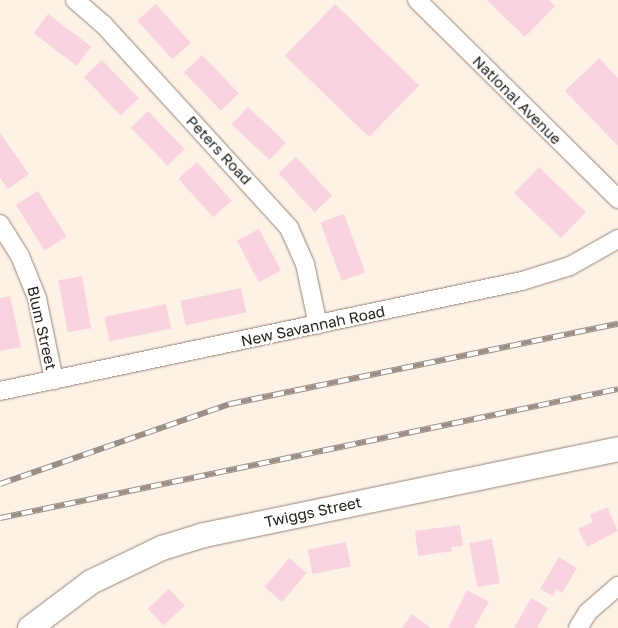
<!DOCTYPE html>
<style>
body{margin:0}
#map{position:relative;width:618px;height:628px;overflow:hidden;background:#fef1e6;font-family:"Golos Text",sans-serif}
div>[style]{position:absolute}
.building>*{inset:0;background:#fad3e1;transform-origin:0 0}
.roads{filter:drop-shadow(0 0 1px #928478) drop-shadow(0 0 1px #928478)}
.minor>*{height:18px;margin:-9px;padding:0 9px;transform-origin:9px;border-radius:9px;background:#fff}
.secondary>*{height:24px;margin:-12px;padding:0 12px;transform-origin:12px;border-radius:12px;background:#fff}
.rail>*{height:5.5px;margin-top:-2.75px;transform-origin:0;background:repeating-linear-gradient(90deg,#fff 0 11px,#9a9088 0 22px);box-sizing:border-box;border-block:1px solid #9a9088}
span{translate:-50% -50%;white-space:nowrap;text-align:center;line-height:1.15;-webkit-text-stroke:4px #fff;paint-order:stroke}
.street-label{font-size:15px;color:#241e19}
</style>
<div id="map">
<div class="building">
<i style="clip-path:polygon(487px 0,549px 0,555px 6px,525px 37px)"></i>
<i style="left:156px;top:4px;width:52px;height:25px;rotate:48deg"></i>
<i style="left:335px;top:4px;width:117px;height:72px;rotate:44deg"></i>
<i style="left:48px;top:14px;width:54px;height:24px;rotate:37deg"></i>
<i style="left:202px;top:55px;width:53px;height:25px;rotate:46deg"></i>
<i style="clip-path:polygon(599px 58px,618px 78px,618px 146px,565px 91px)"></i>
<i style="left:102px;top:60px;width:53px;height:25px;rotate:46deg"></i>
<i style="left:248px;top:107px;width:52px;height:24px;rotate:43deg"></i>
<i style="left:148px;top:111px;width:53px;height:24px;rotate:46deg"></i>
<i style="clip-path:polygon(0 133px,29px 174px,8px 189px,0 178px)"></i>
<i style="left:296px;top:157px;width:53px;height:24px;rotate:47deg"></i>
<i style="left:197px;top:162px;width:52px;height:25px;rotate:48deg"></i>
<i style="left:539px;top:167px;width:65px;height:36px;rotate:44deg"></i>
<i style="left:38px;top:191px;width:54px;height:26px;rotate:58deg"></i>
<i style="left:344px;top:214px;width:62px;height:25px;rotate:70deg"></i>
<i style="left:259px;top:229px;width:47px;height:25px;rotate:62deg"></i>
<i style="left:82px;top:276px;width:53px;height:24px;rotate:80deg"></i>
<i style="left:241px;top:288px;width:25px;height:62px;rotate:78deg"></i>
<i style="clip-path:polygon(10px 296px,21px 347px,0 351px,0 298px)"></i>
<i style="left:166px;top:304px;width:25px;height:63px;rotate:78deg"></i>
<i style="clip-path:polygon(607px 507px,618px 531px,587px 547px,578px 529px,593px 522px,590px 515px)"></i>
<i style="clip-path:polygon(460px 525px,463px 546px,451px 547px,452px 551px,418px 556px,415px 531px)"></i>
<i style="left:492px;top:539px;width:45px;height:23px;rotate:80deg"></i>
<i style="left:346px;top:542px;width:25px;height:39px;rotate:79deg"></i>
<i style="clip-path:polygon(559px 557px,577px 568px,562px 593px,556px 589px,553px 596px,540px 589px)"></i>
<i style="left:289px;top:558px;width:23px;height:38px;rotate:40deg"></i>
<i style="left:169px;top:589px;width:23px;height:29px;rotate:47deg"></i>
<i style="clip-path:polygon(467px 590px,489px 602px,474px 628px,448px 628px)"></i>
<i style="clip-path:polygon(531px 598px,548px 608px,537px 628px,514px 628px)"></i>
<i style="clip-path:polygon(412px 614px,431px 628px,402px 628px)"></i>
</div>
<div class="roads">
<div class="minor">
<i style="left:75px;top:0;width:37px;rotate:41deg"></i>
<i style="left:103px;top:24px;width:276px;rotate:47.6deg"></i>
<i style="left:289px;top:228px;width:39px;rotate:66deg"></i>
<i style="left:305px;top:264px;width:62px;rotate:78deg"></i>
<i style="left:417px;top:0;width:283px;rotate:44.7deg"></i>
<i style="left:0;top:224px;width:38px;rotate:58deg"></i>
<i style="left:20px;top:256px;width:45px;rotate:68deg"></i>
<i style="left:37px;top:298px;width:84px;rotate:78.3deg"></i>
<i style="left:0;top:391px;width:533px;rotate:-11.9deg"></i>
<i style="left:522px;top:281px;width:50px;rotate:-17.4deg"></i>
<i style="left:570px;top:266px;width:55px;rotate:-29.4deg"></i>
<i style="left:578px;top:628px;width:19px;rotate:-58deg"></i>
<i style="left:588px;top:612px;width:40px;rotate:-41deg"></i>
</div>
<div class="secondary">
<i style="left:30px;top:628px;width:76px;rotate:-37deg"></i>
<i style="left:91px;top:582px;width:79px;rotate:-25.6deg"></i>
<i style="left:162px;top:548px;width:44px;rotate:-17.2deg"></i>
<i style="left:204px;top:535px;width:423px;rotate:-11.7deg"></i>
</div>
</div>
<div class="rail">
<i style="left:0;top:484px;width:244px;rotate:-19.2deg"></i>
<i style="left:230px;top:404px;width:396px;rotate:-11.7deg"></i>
<i style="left:0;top:518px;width:631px;rotate:-11.79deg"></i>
</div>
<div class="street-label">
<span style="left:517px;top:100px;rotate:45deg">National Avenue</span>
<span style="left:219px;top:150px;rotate:47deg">Peters Road</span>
<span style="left:313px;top:326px;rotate:-12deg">New Savannah Road</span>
<span style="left:42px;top:328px;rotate:77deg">Blum Street</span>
<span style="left:313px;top:512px;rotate:-12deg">Twiggs Street</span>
</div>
</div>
